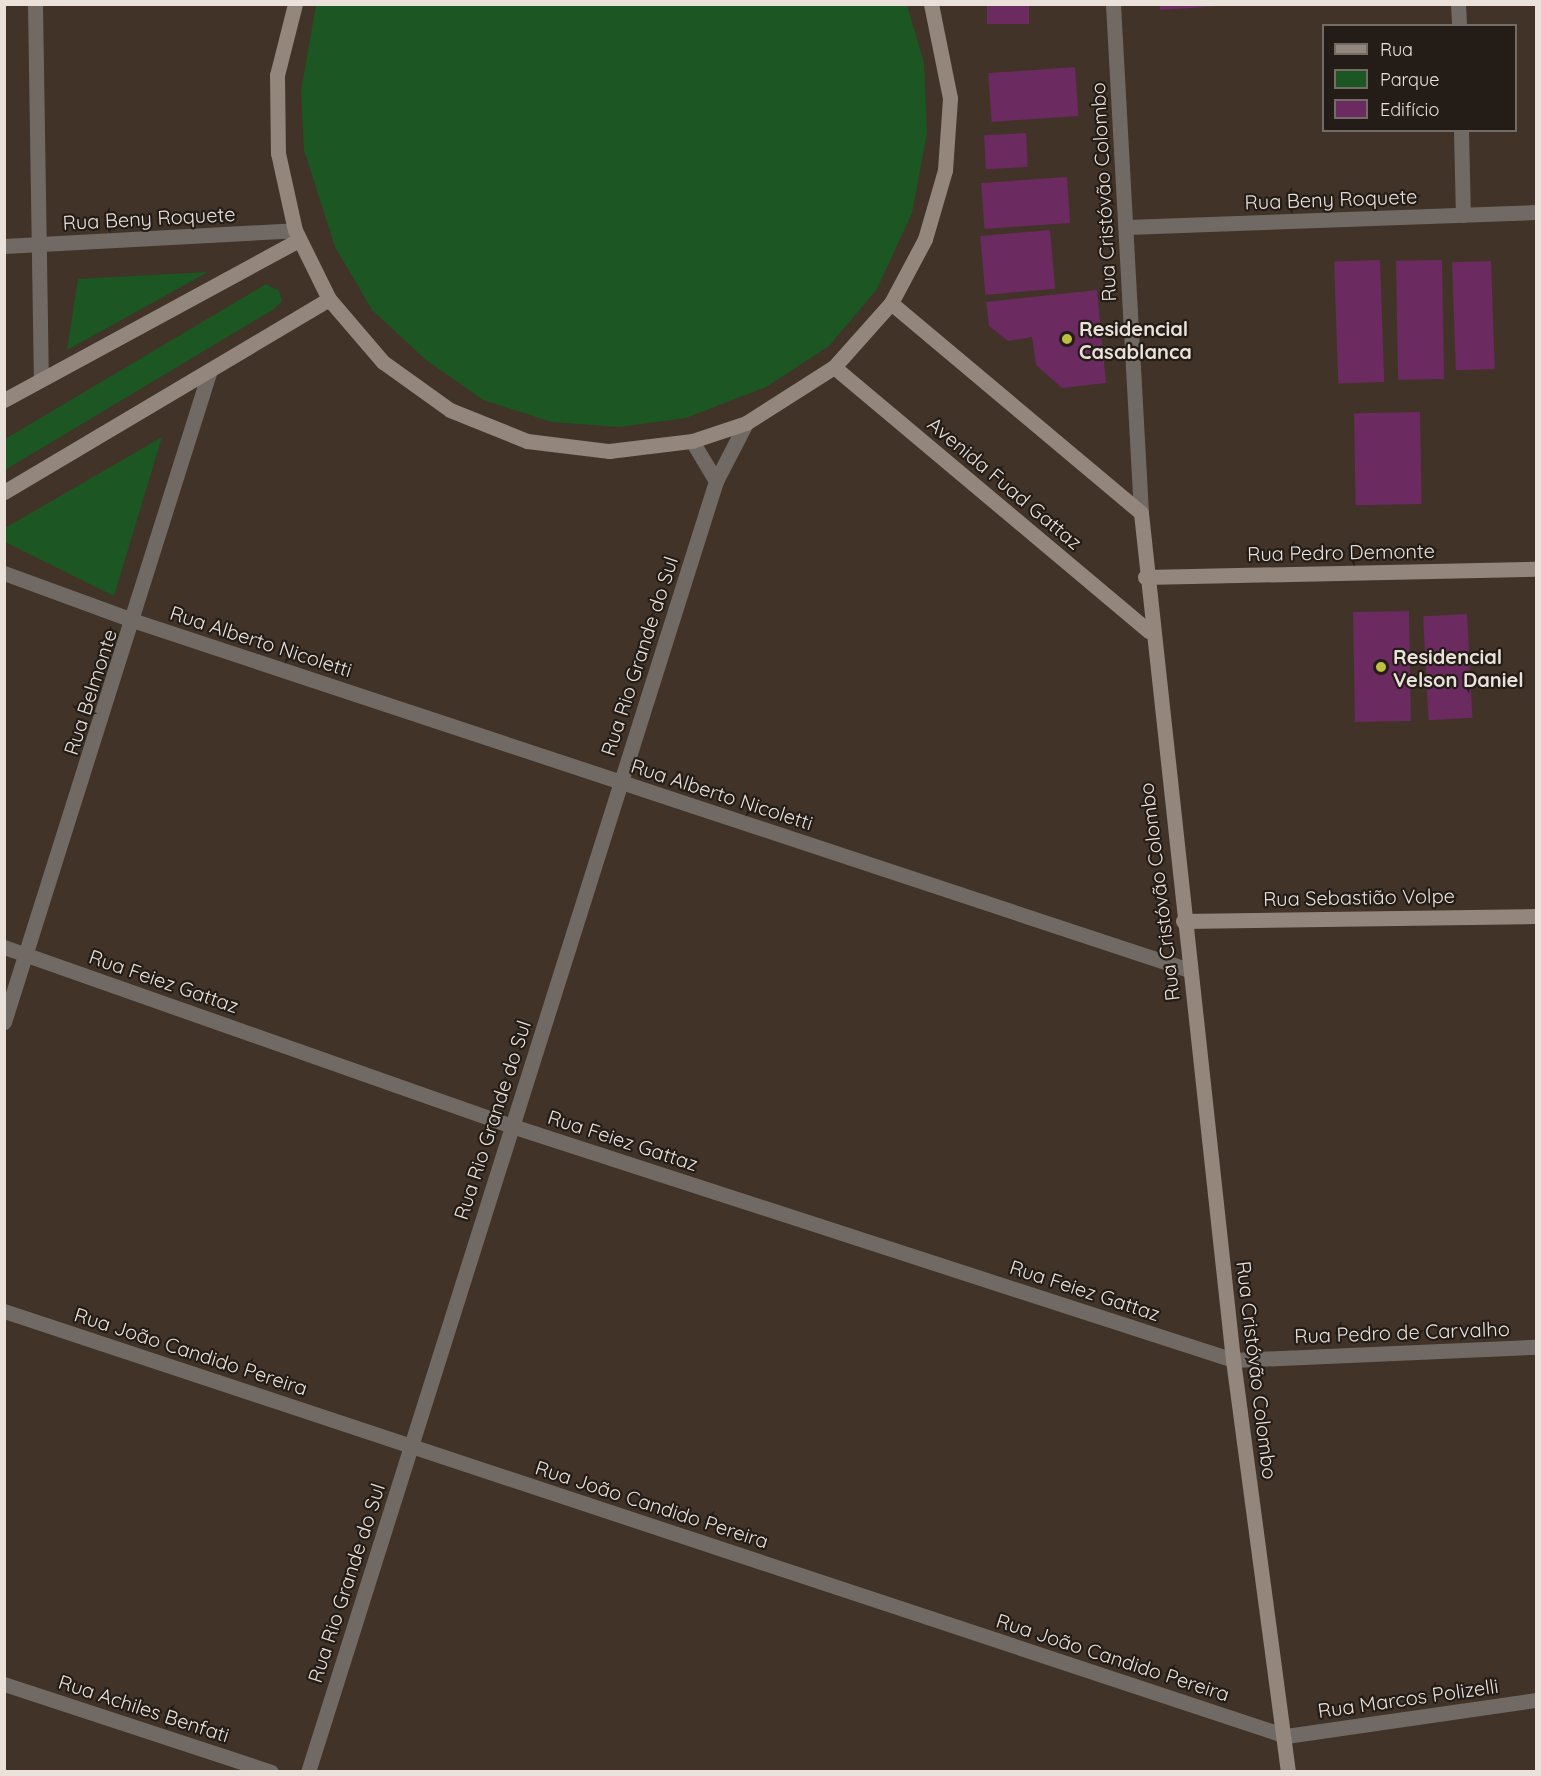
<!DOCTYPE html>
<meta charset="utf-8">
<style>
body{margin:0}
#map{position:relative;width:1541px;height:1776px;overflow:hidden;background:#413327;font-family:Quicksand,sans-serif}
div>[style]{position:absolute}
.green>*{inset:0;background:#1c5622}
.building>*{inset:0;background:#6b2a60;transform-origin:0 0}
.street>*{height:15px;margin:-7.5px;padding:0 7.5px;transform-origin:7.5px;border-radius:7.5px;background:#716a64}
.secondary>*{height:15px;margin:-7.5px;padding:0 7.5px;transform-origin:7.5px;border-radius:7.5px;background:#92867d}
.dots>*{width:16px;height:16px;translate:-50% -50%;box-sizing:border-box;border:3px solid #231c17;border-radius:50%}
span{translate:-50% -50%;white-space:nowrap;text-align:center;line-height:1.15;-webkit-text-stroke:4.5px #231c17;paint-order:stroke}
.street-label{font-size:20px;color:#eae1da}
.poi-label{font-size:20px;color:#eae1da;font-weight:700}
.left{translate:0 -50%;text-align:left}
.frame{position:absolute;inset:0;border:6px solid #eae1da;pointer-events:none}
.legend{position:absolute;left:1322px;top:24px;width:195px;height:108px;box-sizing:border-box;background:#231c17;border:2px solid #736b65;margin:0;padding:8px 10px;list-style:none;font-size:18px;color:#eae1da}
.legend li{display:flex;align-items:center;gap:12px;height:30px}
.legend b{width:30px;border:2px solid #736b65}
</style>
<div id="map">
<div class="green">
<i style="clip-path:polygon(316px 5px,907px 5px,924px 63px,927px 133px,912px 213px,877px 289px,829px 346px,766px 387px,686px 418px,619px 427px,551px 422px,483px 400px,426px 360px,372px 310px,335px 247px,304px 150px,301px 91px)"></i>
<i style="clip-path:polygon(208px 272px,67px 350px,78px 279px)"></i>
<i style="clip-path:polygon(266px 284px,279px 291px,282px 301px,274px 309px,5px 470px,5px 439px)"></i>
<i style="clip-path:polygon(162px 437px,114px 596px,5px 542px,5px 528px)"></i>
</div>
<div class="building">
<i style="left:987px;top:4px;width:42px;height:20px"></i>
<i style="clip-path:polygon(1160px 4px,1221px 4px,1221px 6px,1160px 10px)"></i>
<i style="left:1075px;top:67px;width:49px;height:87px;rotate:86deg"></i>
<i style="left:1026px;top:133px;width:34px;height:42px;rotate:87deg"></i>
<i style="left:1067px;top:177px;width:46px;height:86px;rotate:86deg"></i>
<i style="left:1050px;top:230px;width:59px;height:70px;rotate:85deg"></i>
<i style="left:1380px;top:260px;width:122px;height:46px;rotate:88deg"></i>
<i style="left:1442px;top:260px;width:119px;height:46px;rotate:89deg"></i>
<i style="left:1491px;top:261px;width:108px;height:39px;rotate:88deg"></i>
<i style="clip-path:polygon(1097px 290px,1106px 383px,1062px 388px,1036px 365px,1032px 337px,1008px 341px,989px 326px,986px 302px)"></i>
<i style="left:1420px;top:412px;width:92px;height:66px;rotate:89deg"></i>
<i style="left:1409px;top:611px;width:110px;height:56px;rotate:89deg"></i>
<i style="left:1467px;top:614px;width:104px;height:44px;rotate:87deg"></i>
</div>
<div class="street">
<i style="left:35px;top:4px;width:375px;rotate:89.1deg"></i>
<i style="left:1113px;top:4px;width:510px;rotate:86.85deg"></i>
<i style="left:1458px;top:4px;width:22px;rotate:87deg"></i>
<i style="left:1461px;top:130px;width:85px;rotate:88.7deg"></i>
<i style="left:1127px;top:227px;width:409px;rotate:-2.1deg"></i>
<i style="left:4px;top:246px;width:291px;rotate:-3.1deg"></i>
<i style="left:692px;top:441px;width:47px;rotate:59deg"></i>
<i style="left:4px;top:573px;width:140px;rotate:20.1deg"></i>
<i style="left:135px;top:621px;width:1110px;rotate:18.32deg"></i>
<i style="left:4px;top:947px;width:539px;rotate:19.41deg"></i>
<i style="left:512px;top:1126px;width:758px;rotate:17.98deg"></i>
<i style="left:1233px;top:1360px;width:303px;rotate:-2.5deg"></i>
<i style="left:4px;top:1022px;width:681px;rotate:-72.47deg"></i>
<i style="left:4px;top:1311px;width:1351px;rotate:18.34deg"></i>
<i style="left:1286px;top:1736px;width:253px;rotate:-8.2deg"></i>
<i style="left:4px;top:1684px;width:281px;rotate:18.2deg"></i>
<i style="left:308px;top:1772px;width:1354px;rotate:-72.46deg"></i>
<i style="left:716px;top:481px;width:65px;rotate:-62.7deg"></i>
</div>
<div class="secondary">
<i style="left:295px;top:4px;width:73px;rotate:104.2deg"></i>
<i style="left:277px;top:75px;width:78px;rotate:89.3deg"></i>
<i style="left:278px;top:153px;width:79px;rotate:77.6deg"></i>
<i style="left:295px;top:230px;width:77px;rotate:63.8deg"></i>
<i style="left:329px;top:299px;width:83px;rotate:49.4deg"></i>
<i style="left:383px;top:362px;width:82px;rotate:35.6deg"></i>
<i style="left:450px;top:410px;width:83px;rotate:21.9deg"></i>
<i style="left:527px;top:441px;width:83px;rotate:7deg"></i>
<i style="left:609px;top:451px;width:84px;rotate:-6.9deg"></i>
<i style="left:692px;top:441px;width:57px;rotate:-18.4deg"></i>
<i style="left:746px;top:423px;width:104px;rotate:-32.5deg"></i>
<i style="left:834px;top:367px;width:86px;rotate:-48.3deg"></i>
<i style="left:891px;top:303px;width:72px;rotate:-62deg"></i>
<i style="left:925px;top:239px;width:72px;rotate:-73.8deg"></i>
<i style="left:945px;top:170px;width:72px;rotate:-86deg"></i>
<i style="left:950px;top:98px;width:96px;rotate:-101.4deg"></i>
<i style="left:891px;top:303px;width:326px;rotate:40deg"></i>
<i style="left:1141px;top:513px;width:852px;rotate:83.8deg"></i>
<i style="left:1233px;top:1360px;width:416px;rotate:82.4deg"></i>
<i style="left:834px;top:367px;width:411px;rotate:40deg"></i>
<i style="left:4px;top:400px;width:336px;rotate:-28.5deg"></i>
<i style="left:4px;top:492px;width:378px;rotate:-30.7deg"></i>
<i style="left:1145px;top:577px;width:391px;rotate:-1.2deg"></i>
<i style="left:1183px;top:921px;width:353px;rotate:-0.8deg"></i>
</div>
<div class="dots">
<i style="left:1067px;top:339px;background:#bdbf43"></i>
<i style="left:1381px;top:667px;background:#bdbf43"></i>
</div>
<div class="street-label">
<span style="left:1103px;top:192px;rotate:-93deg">Rua Cristóvão Colombo</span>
<span style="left:1331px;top:199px;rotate:-2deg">Rua Beny Roquete</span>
<span style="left:149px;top:218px;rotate:-3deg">Rua Beny Roquete</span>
<span style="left:1005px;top:483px;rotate:40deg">Avenida Fuad Gattaz</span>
<span style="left:1341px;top:552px;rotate:-1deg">Rua Pedro Demonte</span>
<span style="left:261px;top:641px;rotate:18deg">Rua Alberto Nicoletti</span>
<span style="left:639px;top:656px;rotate:-72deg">Rua Rio Grande do Sul</span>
<span style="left:90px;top:692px;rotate:-72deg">Rua Belmonte</span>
<span style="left:722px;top:794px;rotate:18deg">Rua Alberto Nicoletti</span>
<span style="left:1159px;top:892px;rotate:-97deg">Rua Cristóvão Colombo</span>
<span style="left:1359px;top:897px;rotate:-1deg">Rua Sebastião Volpe</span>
<span style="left:164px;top:981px;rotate:19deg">Rua Feiez Gattaz</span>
<span style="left:492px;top:1120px;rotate:-72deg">Rua Rio Grande do Sul</span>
<span style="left:623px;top:1140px;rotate:18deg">Rua Feiez Gattaz</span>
<span style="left:1085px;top:1290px;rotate:18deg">Rua Feiez Gattaz</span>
<span style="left:1402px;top:1332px;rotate:-2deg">Rua Pedro de Carvalho</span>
<span style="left:191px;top:1351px;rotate:18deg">Rua João Candido Pereira</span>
<span style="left:1257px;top:1370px;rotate:83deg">Rua Cristóvão Colombo</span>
<span style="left:652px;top:1504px;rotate:18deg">Rua João Candido Pereira</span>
<span style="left:346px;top:1583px;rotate:-72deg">Rua Rio Grande do Sul</span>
<span style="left:1113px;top:1657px;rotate:18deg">Rua João Candido Pereira</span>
<span style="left:1408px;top:1698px;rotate:-8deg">Rua Marcos Polizelli</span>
<span style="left:144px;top:1708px;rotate:18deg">Rua Achiles Benfati</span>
</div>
<div class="poi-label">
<span class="left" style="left:1079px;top:340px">Residencial<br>Casablanca</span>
<span class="left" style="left:1393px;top:668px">Residencial<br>Velson Daniel</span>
</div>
<div class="frame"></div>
<ul class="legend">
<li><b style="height:8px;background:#92867d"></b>Rua</li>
<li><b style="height:16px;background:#1c5622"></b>Parque</li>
<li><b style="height:16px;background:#6b2a60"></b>Edifício</li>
</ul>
</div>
